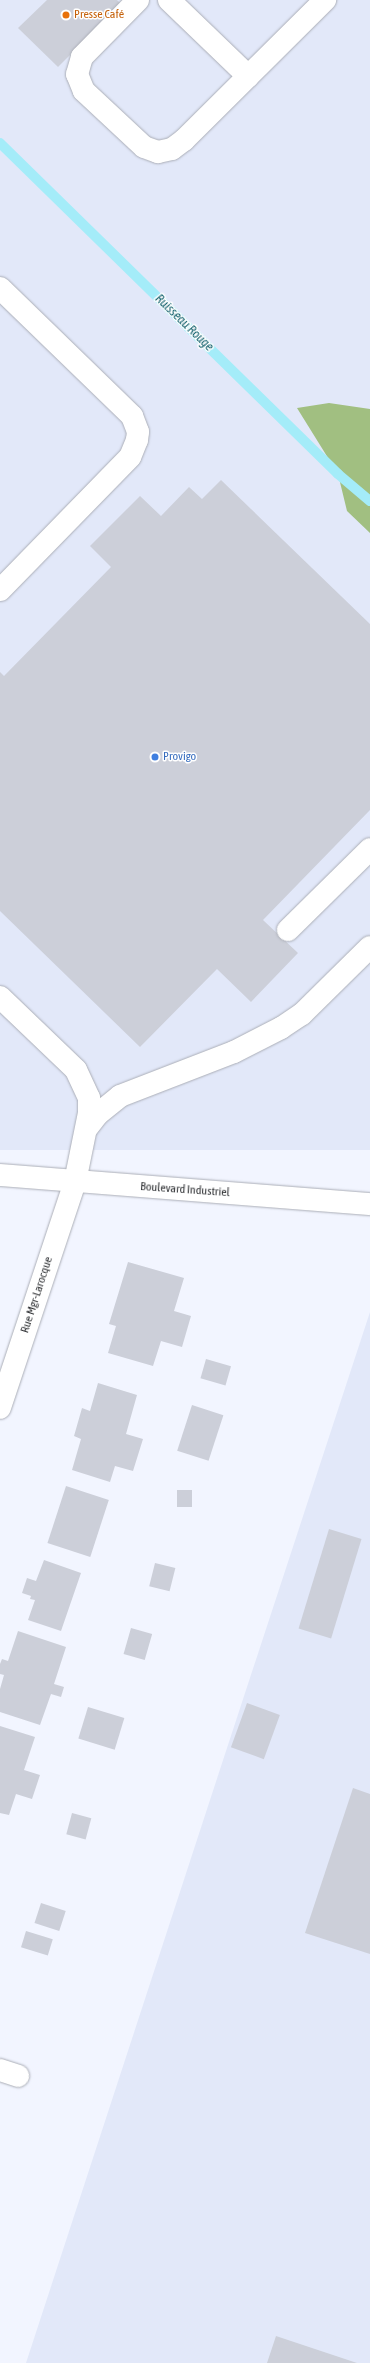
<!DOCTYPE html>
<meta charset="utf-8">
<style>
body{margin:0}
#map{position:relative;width:370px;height:2363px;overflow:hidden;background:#f2f5ff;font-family:"Asap Condensed",sans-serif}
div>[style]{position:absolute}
.built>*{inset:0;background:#e2e8f9;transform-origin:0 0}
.forest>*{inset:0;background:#a1bf81}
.stream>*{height:10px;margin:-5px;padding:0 5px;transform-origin:5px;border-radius:5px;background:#a4ecf9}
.building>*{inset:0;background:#cccfd9;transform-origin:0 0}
.roads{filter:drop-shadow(0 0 1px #abaeb7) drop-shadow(0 0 1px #abaeb7)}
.minor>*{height:22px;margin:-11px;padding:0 11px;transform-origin:11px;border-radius:11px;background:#fff}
.dots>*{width:11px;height:11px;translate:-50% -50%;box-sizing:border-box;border:2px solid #fff;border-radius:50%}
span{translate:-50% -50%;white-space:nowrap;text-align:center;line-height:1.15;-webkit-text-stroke:3px #fff;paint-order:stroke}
.food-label{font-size:12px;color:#c56008}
.left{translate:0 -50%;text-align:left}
.shop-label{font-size:12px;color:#366cbe}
.street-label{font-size:12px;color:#303235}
.water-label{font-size:13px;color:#12616d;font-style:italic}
</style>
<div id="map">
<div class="built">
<i style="left:0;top:0;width:370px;height:1150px"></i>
<i style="clip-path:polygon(370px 1312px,370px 2363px,26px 2363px,227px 1748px)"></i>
</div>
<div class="forest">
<i style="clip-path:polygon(329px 403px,370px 409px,370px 533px,347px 511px,338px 474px,297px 408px)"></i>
</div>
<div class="stream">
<i style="left:0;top:143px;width:473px;rotate:44.4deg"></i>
<i style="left:338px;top:474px;width:42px;rotate:40.2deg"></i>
</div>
<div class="building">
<i style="clip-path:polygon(47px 0,117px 0,121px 4px,58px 67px,18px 28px)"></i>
<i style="clip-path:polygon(221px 480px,370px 624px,370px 810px,263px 920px,298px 953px,251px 1002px,217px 969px,140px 1047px,0 911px,0 672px,4px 676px,111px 567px,90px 546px,140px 496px,161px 516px,189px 487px,202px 499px)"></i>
<i style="clip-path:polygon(128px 1262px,184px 1278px,174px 1311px,191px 1316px,182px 1347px,161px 1341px,153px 1366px,108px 1353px,116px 1326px,109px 1324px)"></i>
<i style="left:206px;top:1359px;width:26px;height:20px;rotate:16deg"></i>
<i style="clip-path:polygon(98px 1383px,137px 1395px,126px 1434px,143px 1439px,133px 1471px,115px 1466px,110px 1482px,72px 1470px,81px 1439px,74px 1436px,82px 1408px,90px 1411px)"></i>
<i style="left:192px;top:1405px;width:33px;height:48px;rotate:18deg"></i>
<i style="left:66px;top:1486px;width:45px;height:60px;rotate:18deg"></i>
<i style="left:177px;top:1490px;width:15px;height:17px"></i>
<i style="left:329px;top:1529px;width:34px;height:104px;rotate:17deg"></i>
<i style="clip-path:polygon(44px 1560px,81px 1573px,61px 1631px,28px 1620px,35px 1600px,30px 1599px,31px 1596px,22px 1593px,27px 1578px,36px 1581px)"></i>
<i style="left:155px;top:1563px;width:21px;height:24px;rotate:14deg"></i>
<i style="left:131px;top:1628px;width:22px;height:27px;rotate:16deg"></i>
<i style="clip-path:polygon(18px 1631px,66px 1647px,54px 1684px,64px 1687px,61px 1697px,51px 1694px,40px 1725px,0 1712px,0 1689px,4px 1675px,0 1674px,0 1664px,2px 1659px,8px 1661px)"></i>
<i style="left:247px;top:1703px;width:35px;height:47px;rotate:20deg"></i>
<i style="left:88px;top:1707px;width:38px;height:33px;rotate:17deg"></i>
<i style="clip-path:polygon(0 1726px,35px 1737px,24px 1770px,40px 1775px,32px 1799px,16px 1794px,9px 1815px,0 1813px)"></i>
<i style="clip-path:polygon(353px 1788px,370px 1794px,370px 1954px,305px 1933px)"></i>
<i style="left:72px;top:1813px;width:20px;height:22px;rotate:15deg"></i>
<i style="left:41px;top:1903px;width:26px;height:21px;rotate:18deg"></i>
<i style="left:26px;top:1931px;width:28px;height:17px;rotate:17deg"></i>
<i style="clip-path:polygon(276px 2336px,357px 2363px,267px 2363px)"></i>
</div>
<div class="roads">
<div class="minor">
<i style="left:138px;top:0;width:80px;rotate:134.5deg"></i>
<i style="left:82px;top:57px;width:18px;rotate:106deg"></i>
<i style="left:77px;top:74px;width:18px;rotate:68deg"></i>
<i style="left:84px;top:91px;width:82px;rotate:43deg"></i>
<i style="left:144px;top:147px;width:15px;rotate:20deg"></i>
<i style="left:158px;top:152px;width:14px;rotate:-12deg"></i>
<i style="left:172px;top:149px;width:15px;rotate:-37deg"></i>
<i style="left:184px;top:140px;width:199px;rotate:-44.8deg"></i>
<i style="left:169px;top:0;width:110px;rotate:43.9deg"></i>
<i style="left:0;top:288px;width:184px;rotate:44.1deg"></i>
<i style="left:132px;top:416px;width:17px;rotate:69deg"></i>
<i style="left:138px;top:432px;width:8px;rotate:97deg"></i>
<i style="left:137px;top:440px;width:18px;rotate:112deg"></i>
<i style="left:130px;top:457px;width:186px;rotate:134.3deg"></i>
<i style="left:288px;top:930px;width:115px;rotate:-44.6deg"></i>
<i style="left:0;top:997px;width:105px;rotate:43.8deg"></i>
<i style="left:76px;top:1070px;width:31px;rotate:65deg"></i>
<i style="left:89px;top:1098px;width:15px;rotate:90deg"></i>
<i style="left:89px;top:1113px;width:70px;rotate:101.5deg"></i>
<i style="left:75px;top:1182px;width:238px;rotate:108.4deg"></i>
<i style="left:87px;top:1128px;width:18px;rotate:-52deg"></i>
<i style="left:98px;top:1114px;width:28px;rotate:-39deg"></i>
<i style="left:120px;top:1096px;width:122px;rotate:-21.1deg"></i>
<i style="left:234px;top:1052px;width:53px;rotate:-27.1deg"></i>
<i style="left:281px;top:1028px;width:25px;rotate:-34deg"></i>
<i style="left:302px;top:1014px;width:95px;rotate:-44.6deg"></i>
<i style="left:0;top:1175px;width:371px;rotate:4.5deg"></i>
<i style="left:0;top:2070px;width:19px;rotate:18deg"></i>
</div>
</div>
<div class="dots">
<i style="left:66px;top:15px;background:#e8710a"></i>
<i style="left:155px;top:757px;background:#3f7fe0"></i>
</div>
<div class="food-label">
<span class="left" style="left:74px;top:15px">Presse Café</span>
</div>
<div class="shop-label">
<span class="left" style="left:163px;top:757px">Provigo</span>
</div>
<div class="street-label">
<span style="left:185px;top:1190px;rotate:4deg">Boulevard Industriel</span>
<span style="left:37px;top:1295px;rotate:-72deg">Rue Mgr-Larocque</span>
</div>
<div class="water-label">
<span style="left:184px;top:323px;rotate:44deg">Ruisseau Rouge</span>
</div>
</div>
